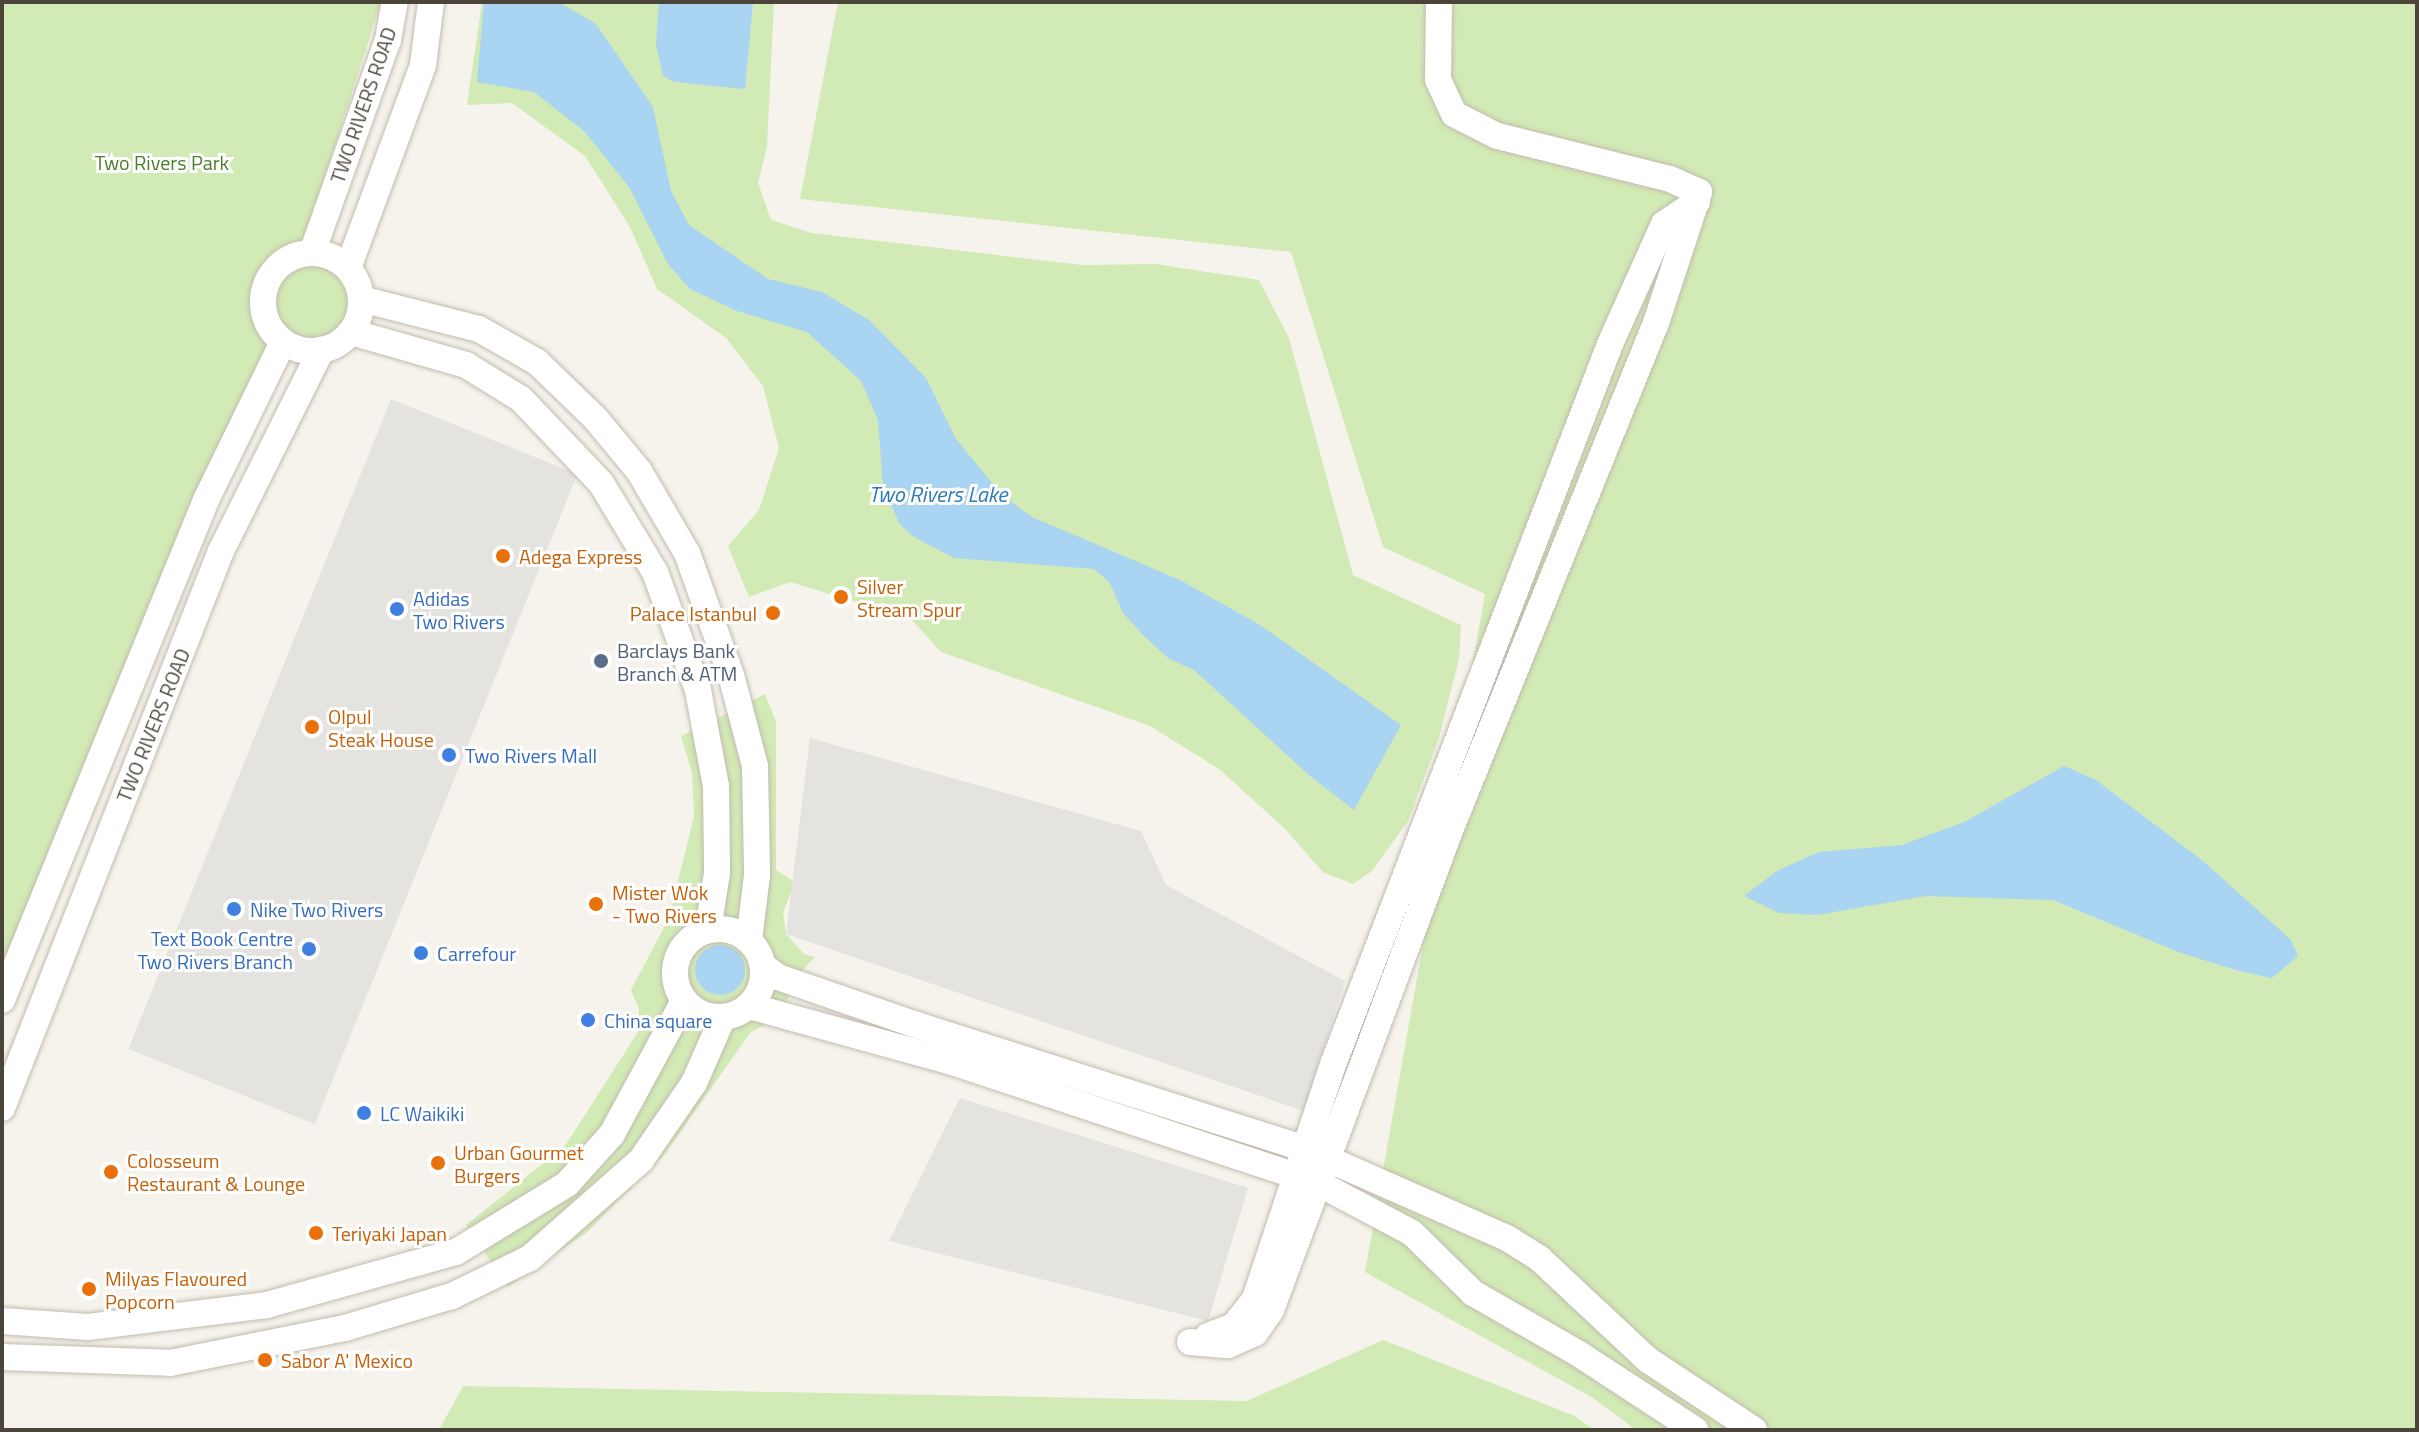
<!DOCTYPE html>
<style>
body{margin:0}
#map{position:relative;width:2419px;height:1432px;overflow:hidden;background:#f6f3ec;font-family:"Titillium Web",sans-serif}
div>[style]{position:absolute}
.green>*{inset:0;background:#d2eab5}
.parking>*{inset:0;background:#e5e3e0;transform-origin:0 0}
.water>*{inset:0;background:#a9d4f2}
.round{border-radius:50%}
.roads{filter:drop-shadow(0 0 2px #c2bbae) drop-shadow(0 0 2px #c2bbae)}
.minor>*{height:26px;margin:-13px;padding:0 13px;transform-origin:13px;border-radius:13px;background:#fff}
.minor>.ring{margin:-13px;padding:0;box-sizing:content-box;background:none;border:26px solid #fff;border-radius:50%}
.dots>*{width:22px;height:22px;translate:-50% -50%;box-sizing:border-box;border:4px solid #fff;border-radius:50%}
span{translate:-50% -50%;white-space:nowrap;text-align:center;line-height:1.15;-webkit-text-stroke:6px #fff;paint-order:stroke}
.street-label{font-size:20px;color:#4b4439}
.park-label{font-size:20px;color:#4a7f2a}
.food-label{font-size:20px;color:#c56008}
.left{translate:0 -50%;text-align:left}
.right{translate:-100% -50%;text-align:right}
.shop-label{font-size:20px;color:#366cbe}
.service-label{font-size:20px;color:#4e5e75}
.water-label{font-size:22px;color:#2e7ab2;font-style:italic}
.frame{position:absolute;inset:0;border:4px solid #4b4439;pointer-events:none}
</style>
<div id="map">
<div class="green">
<i style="clip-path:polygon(2px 2px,381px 2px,297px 263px,324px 262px,342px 273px,352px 292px,352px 313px,340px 331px,322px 341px,293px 338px,277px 324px,247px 416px,2px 985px)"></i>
<i style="clip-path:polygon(482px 2px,774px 2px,767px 147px,758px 183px,771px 220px,812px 233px,1082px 265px,1156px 264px,1259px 280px,1289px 338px,1353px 575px,1461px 625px,1459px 659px,1439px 738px,1408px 821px,1372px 871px,1353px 884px,1323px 872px,1284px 828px,1219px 769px,1150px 726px,941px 652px,910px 618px,790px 582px,749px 597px,728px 546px,759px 510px,779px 448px,763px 386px,726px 338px,657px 289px,630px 227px,585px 156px,512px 103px,467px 105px)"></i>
<i style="clip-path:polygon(838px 2px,2417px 2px,2417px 1430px,1636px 1430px,1593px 1398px,1365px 1272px,1485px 594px,1383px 547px,1291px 252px,800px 199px)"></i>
<i style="clip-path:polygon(765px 694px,776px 721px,776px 870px,795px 882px,783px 912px,786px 934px,804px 954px,815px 957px,789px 985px,787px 1012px,750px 1033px,664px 1155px,587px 1232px,508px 1287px,466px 1225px,565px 1146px,638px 1032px,639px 1009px,631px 990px,669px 918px,694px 816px,692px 773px,681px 736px)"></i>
<i style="clip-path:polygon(1383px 1340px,1575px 1416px,1594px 1430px,439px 1430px,463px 1386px,1247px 1401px)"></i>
</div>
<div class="parking">
<i style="left:391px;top:399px;width:201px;height:701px;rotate:22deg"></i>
<i style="clip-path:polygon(810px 738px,1141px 831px,1166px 885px,1345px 981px,1304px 1111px,786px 934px)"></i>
<i style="clip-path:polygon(960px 1098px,1248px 1188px,1208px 1321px,889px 1241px)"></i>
</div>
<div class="water">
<i style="clip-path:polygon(484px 2px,559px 2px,596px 24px,653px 107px,671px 191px,689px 225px,768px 279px,822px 292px,869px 320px,926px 378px,956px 439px,1002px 495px,1032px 517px,1180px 580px,1260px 625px,1401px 725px,1354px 810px,1310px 776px,1194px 670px,1169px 659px,1144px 636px,1123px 613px,1110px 583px,1094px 569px,954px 558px,912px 536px,899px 523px,883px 486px,878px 420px,861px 381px,807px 332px,737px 311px,690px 289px,668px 264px,629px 187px,584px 131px,534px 92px,477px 82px)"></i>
<i style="clip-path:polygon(659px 2px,753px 2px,745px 89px,674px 82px,663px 76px,656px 44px)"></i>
<i style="clip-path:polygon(2064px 766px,2096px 780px,2203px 861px,2291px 940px,2298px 956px,2272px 978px,2239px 971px,2181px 953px,2053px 900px,1926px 896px,1817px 915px,1779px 913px,1744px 896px,1777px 871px,1819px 852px,1902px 845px,1964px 822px)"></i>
<i class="round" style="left:695px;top:945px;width:50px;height:50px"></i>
</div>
<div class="roads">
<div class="minor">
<i class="ring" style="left:263px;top:253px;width:72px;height:72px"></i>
<i style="left:312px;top:253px;width:226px;rotate:-70.4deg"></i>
<i style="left:388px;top:40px;width:39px;rotate:-80deg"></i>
<i style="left:348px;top:268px;width:216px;rotate:-69.7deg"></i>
<i style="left:423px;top:65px;width:64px;rotate:-82.8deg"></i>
<i style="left:361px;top:299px;width:122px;rotate:14.3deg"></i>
<i style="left:479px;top:329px;width:67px;rotate:29.6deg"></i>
<i style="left:537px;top:362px;width:81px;rotate:44deg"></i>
<i style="left:595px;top:418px;width:69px;rotate:50.3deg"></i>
<i style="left:639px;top:471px;width:95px;rotate:59.7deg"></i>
<i style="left:687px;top:553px;width:130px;rotate:70.2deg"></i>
<i style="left:731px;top:675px;width:94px;rotate:75.2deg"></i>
<i style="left:755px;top:766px;width:109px;rotate:88.9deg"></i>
<i style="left:757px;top:875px;width:66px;rotate:96.9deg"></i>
<i style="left:351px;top:332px;width:120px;rotate:16deg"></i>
<i style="left:466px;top:365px;width:65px;rotate:31.7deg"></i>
<i style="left:521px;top:399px;width:116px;rotate:46.4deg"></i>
<i style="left:601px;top:483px;width:104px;rotate:58.8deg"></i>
<i style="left:655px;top:572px;width:126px;rotate:70deg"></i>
<i style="left:698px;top:690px;width:98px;rotate:79.4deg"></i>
<i style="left:716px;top:786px;width:87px;rotate:89.3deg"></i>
<i style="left:717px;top:873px;width:58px;rotate:99deg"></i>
<i class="ring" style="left:675px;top:929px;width:62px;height:62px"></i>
<i style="left:763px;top:966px;width:19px;rotate:36deg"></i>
<i style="left:778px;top:977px;width:147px;rotate:19.1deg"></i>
<i style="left:917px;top:1025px;width:407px;rotate:17.7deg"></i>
<i style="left:1305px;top:1149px;width:221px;rotate:23.8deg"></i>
<i style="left:1507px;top:1238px;width:39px;rotate:32deg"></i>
<i style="left:1540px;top:1259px;width:148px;rotate:43.1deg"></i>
<i style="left:1648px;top:1360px;width:127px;rotate:33.4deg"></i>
<i style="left:2px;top:1000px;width:540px;rotate:-67.8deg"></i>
<i style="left:206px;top:500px;width:176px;rotate:-64deg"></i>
<i style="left:749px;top:1006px;width:211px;rotate:15.4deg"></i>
<i style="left:952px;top:1062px;width:385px;rotate:18.3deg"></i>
<i style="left:1318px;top:1183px;width:106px;rotate:28deg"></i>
<i style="left:1412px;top:1233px;width:86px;rotate:44.5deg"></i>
<i style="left:1473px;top:1293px;width:122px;rotate:29.9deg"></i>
<i style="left:1579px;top:1354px;width:139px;rotate:33.2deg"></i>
<i style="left:2px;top:1108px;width:599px;rotate:-68.54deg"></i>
<i style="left:221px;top:551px;width:225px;rotate:-63.5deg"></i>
<i style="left:2px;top:1321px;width:86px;rotate:4deg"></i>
<i style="left:88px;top:1327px;width:180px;rotate:-7deg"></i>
<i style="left:267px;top:1305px;width:196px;rotate:-15.7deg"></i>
<i style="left:456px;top:1252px;width:130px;rotate:-31.5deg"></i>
<i style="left:567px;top:1184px;width:67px;rotate:-48deg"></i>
<i style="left:612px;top:1134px;width:151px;rotate:-61.6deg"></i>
<i style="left:1208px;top:1336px;width:28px;rotate:-21deg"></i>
<i style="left:1234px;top:1326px;width:34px;rotate:-52deg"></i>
<i style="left:1255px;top:1299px;width:250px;rotate:-71.6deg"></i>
<i style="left:1334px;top:1062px;width:769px;rotate:-68.97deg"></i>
<i style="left:1610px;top:344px;width:132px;rotate:-65.8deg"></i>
<i style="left:1664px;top:224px;width:40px;rotate:-34deg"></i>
<i style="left:1190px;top:1342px;width:38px;rotate:5deg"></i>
<i style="left:1228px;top:1345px;width:30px;rotate:-24deg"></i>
<i style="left:1255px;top:1333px;width:28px;rotate:-55deg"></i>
<i style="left:1271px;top:1310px;width:515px;rotate:-69.52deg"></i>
<i style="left:1451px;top:828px;width:545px;rotate:-67.91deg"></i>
<i style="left:1656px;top:323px;width:138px;rotate:-71.8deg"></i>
<i style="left:1699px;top:192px;width:32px;rotate:-156deg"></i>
<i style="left:1670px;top:179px;width:178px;rotate:-166deg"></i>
<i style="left:1497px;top:136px;width:48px;rotate:-152.9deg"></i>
<i style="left:1454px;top:114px;width:38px;rotate:-115deg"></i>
<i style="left:1438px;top:79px;width:77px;rotate:-89.3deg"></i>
<i style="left:2px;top:1357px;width:168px;rotate:2deg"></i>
<i style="left:170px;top:1363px;width:178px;rotate:-11.3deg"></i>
<i style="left:345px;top:1328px;width:112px;rotate:-16.7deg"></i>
<i style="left:452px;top:1296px;width:87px;rotate:-26deg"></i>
<i style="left:530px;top:1258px;width:148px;rotate:-41.4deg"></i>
<i style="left:641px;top:1160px;width:93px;rotate:-55.5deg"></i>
<i style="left:694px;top:1083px;width:72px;rotate:-66.3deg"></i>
</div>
</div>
<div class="dots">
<i style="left:503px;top:556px;background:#e8710a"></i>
<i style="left:841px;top:597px;background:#e8710a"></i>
<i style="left:397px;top:609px;background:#3f7fe0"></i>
<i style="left:773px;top:613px;background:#e8710a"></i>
<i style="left:601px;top:661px;background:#5c6f8a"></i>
<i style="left:312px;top:727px;background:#e8710a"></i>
<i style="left:449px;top:755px;background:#3f7fe0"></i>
<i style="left:596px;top:904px;background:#e8710a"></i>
<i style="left:234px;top:909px;background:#3f7fe0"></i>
<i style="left:309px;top:949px;background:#3f7fe0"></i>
<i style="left:421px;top:953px;background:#3f7fe0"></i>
<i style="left:588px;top:1020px;background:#3f7fe0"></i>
<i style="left:364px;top:1113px;background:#3f7fe0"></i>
<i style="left:438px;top:1163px;background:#e8710a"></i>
<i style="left:111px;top:1172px;background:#e8710a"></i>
<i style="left:316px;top:1233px;background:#e8710a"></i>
<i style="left:89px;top:1289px;background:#e8710a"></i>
<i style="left:265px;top:1360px;background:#e8710a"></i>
</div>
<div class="street-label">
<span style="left:363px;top:105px;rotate:-71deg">TWO RIVERS ROAD</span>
<span style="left:153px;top:725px;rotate:-68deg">TWO RIVERS ROAD</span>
</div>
<div class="park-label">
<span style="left:162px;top:162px">Two Rivers Park</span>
</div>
<div class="food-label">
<span class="left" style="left:519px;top:556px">Adega Express</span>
<span class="left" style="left:857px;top:598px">Silver<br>Stream Spur</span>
<span class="right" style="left:757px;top:613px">Palace Istanbul</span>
<span class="left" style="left:328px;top:728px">Olpul<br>Steak House</span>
<span class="left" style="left:612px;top:904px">Mister Wok<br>- Two Rivers</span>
<span class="left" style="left:454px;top:1164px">Urban Gourmet<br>Burgers</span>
<span class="left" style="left:127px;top:1172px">Colosseum<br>Restaurant &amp; Lounge</span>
<span class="left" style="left:332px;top:1233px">Teriyaki Japan</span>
<span class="left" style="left:105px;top:1290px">Milyas Flavoured<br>Popcorn</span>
<span class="left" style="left:281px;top:1360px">Sabor A' Mexico</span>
</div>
<div class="shop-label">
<span class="left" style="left:413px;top:610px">Adidas<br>Two Rivers</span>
<span class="left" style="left:465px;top:755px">Two Rivers Mall</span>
<span class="left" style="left:250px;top:909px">Nike Two Rivers</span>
<span class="right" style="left:293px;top:950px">Text Book Centre<br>Two Rivers Branch</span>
<span class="left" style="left:437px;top:953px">Carrefour</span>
<span class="left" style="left:604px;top:1020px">China square</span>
<span class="left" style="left:380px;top:1113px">LC Waikiki</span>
</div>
<div class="service-label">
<span class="left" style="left:617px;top:662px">Barclays Bank<br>Branch &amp; ATM</span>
</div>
<div class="water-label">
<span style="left:938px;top:495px">Two Rivers Lake</span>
</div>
<div class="frame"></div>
</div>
